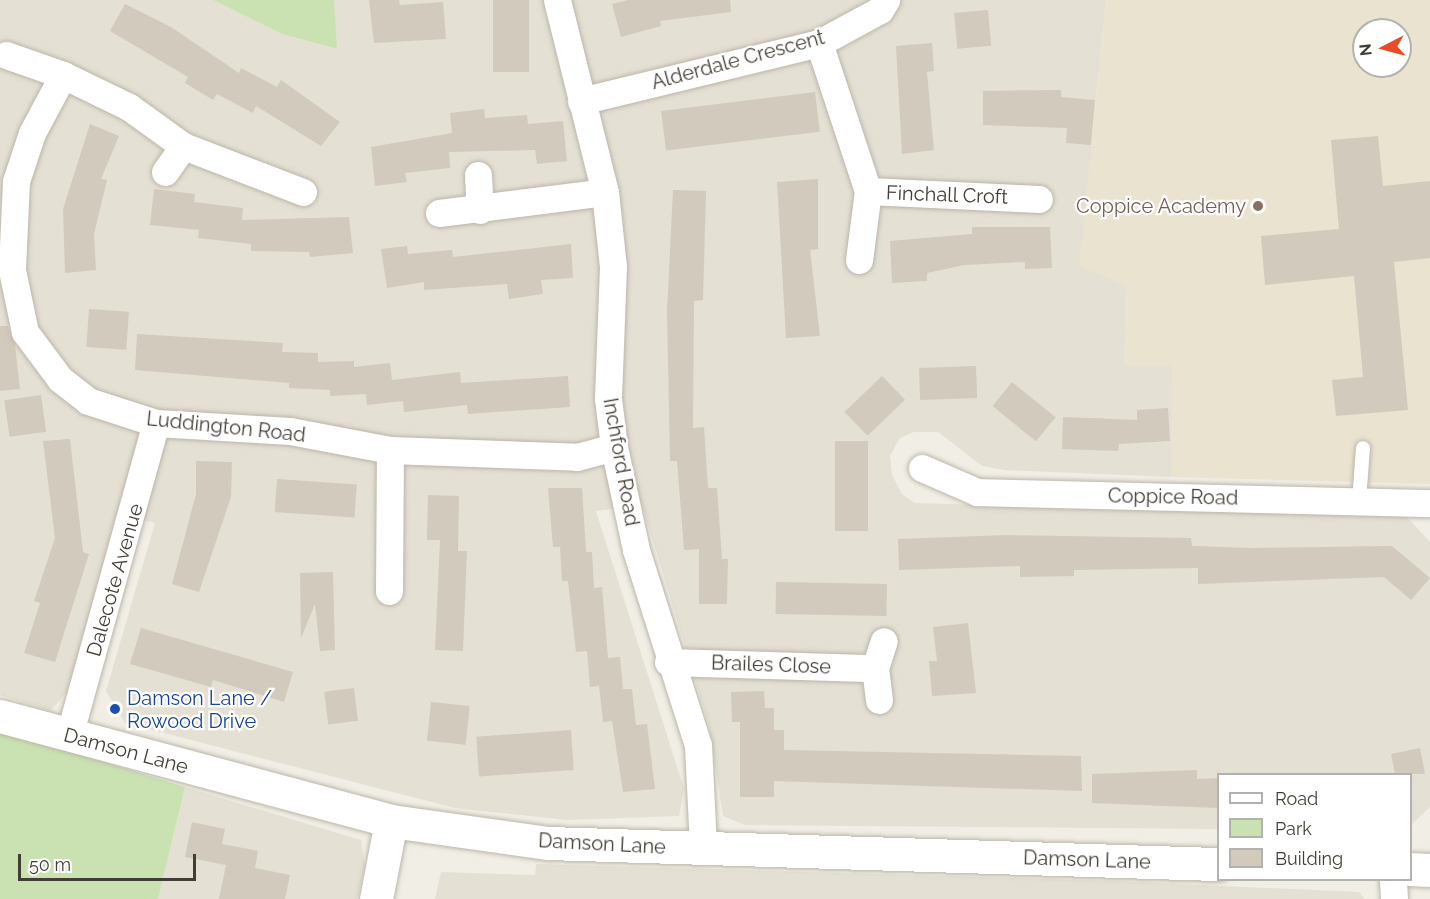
<!DOCTYPE html>
<style>
body{margin:0}
#map{position:relative;width:1430px;height:899px;overflow:hidden;background:#f1eee5;font-family:Raleway,sans-serif}
div>[style]{position:absolute}
.residential>*{inset:0;background:#e5e0d4}
.education>*{inset:0;background:#e9e3d0}
.green>*{inset:0;background:#cae2b1}
.building>*{inset:0;background:#d2cabc;transform-origin:0 0}
.roads{filter:drop-shadow(0 0 2px #bcb6a9) drop-shadow(0 0 2px #bcb6a9)}
.service>*{height:14px;margin:-7px;padding:0 7px;transform-origin:7px;border-radius:7px;background:#fff}
.minor>*{height:27px;margin:-13.5px;padding:0 13.5px;transform-origin:13.5px;border-radius:13.5px;background:#fff}
.tertiary>*{height:33px;margin:-16.5px;padding:0 16.5px;transform-origin:16.5px;border-radius:16.5px;background:#fff}
.dots>*{width:16px;height:16px;translate:-50% -50%;box-sizing:border-box;border:3px solid #fff;border-radius:50%}
span{translate:-50% -50%;white-space:nowrap;text-align:center;line-height:1.15;-webkit-text-stroke:4.5px #fff;paint-order:stroke}
.street-label{font-size:20px;color:#433e35}
.education-label{font-size:20px;color:#785e54}
.right{translate:-100% -50%;text-align:right}
.transit-label{font-size:20px;color:#164399}
.left{translate:0 -50%;text-align:left}
.legend{position:absolute;left:1217px;top:773px;width:195px;height:108px;box-sizing:border-box;background:#fff;border:2px solid #b4b2ae;margin:0;padding:8px 10px;list-style:none;font-size:18px;color:#433e35}
.legend li{display:flex;align-items:center;gap:12px;height:30px}
.legend b{width:30px;border:2px solid #b4b2ae}
.north{position:absolute;left:1352px;top:18px;width:60px;height:60px;box-sizing:border-box;background:#fff;border:2px solid #b4b2ae;border-radius:50%;rotate:264deg;font-size:16px;font-weight:700;line-height:24px;text-align:center;color:#433e35}
.north::after{content:'';display:block;margin:auto;width:21px;height:27px;background:#e84b25;clip-path:polygon(50% 0,100% 100%,50% 72%,0 100%)}
.scale{position:absolute;left:18px;top:854px;width:178px;height:27px;box-sizing:border-box;border:3px solid #433e35;border-top:0;padding-left:8px;font-size:18px;line-height:21px;white-space:nowrap;color:#433e35;-webkit-text-stroke:4px #fff;paint-order:stroke}
</style>
<div id="map">
<div class="residential">
<i style="clip-path:polygon(0 0,213px 0,282px 34px,336px 49px,334px 0,1106px 0,1091px 145px,1127px 286px,1124px 366px,1173px 366px,1171px 477px,1004px 470px,982px 466px,938px 432px,914px 432px,900px 438px,890px 456px,892px 475px,902px 494px,915px 503px,1407px 517px,1430px 542px,1430px 807px,1411px 825px,1410px 774px,1218px 774px,1218px 829px,745px 825px,723px 816px,709px 725px,642px 505px,596px 511px,684px 789px,679px 816px,567px 820px,455px 808px,125px 723px,106px 691px,155px 523px,117px 513px,70px 689px,50px 711px,0 695px)"></i>
<i style="clip-path:polygon(185px 787px,361px 840px,365px 866px,357px 899px,158px 899px)"></i>
<i style="clip-path:polygon(536px 864px,1111px 881px,1359px 892px,1365px 899px,435px 899px,441px 872px,535px 875px)"></i>
</div>
<div class="education">
<i style="clip-path:polygon(evenodd,1106px 0,1430px 0,1430px 484px,1171px 477px,1172px 366px,1124px 366px,1127px 286px,1079px 266px,1106px 0,1364px 30px,1400px 30px,1400px 66px,1364px 66px,1364px 30px)"></i>
</div>
<div class="green">
<i style="clip-path:polygon(213px 0,334px 0,337px 49px,282px 34px)"></i>
<i style="clip-path:polygon(0 730px,185px 787px,158px 899px,0 899px)"></i>
</div>
<div class="building">
<i style="clip-path:polygon(369px 0,399px 0,400px 5px,443px 2px,446px 39px,374px 43px)"></i>
<i style="left:493px;top:0;width:36px;height:72px"></i>
<i style="clip-path:polygon(628px 0,730px 0,731px 12px,660px 21px,661px 26px,621px 37px,612px 4px)"></i>
<i style="clip-path:polygon(125px 4px,171px 27px,239px 73px,241px 68px,277px 87px,281px 80px,340px 122px,321px 146px,256px 106px,253px 113px,217px 94px,213px 100px,185px 83px,188px 77px,110px 31px)"></i>
<i style="left:988px;top:10px;width:36px;height:34px;rotate:85deg"></i>
<i style="clip-path:polygon(932px 43px,934px 71px,927px 72px,934px 150px,902px 154px,896px 46px)"></i>
<i style="clip-path:polygon(1061px 90px,1061px 97px,1095px 100px,1091px 145px,1066px 143px,1067px 128px,983px 125px,983px 91px)"></i>
<i style="left:815px;top:92px;width:40px;height:155px;rotate:83deg"></i>
<i style="clip-path:polygon(484px 109px,485px 118px,527px 115px,528px 124px,563px 121px,567px 161px,537px 164px,535px 150px,449px 152px,450px 168px,405px 173px,407px 182px,375px 186px,371px 147px,452px 133px,450px 113px)"></i>
<i style="clip-path:polygon(90px 124px,119px 136px,101px 179px,107px 180px,94px 234px,96px 270px,65px 273px,63px 209px)"></i>
<i style="clip-path:polygon(1378px 136px,1383px 186px,1430px 181px,1430px 258px,1394px 262px,1408px 410px,1336px 416px,1332px 380px,1363px 377px,1354px 276px,1265px 285px,1261px 236px,1339px 229px,1331px 140px)"></i>
<i style="clip-path:polygon(818px 179px,818px 249px,810px 250px,820px 336px,786px 338px,777px 182px)"></i>
<i style="clip-path:polygon(154px 189px,195px 194px,194px 202px,243px 208px,242px 220px,349px 217px,353px 253px,310px 257px,309px 252px,251px 251px,251px 244px,198px 238px,199px 230px,150px 225px)"></i>
<i style="clip-path:polygon(673px 190px,706px 191px,703px 300px,694px 301px,693px 428px,704px 427px,708px 488px,717px 488px,722px 559px,728px 559px,727px 604px,699px 604px,699px 549px,684px 550px,677px 461px,670px 461px,667px 311px)"></i>
<i style="clip-path:polygon(972px 227px,1050px 227px,1052px 268px,1025px 269px,1025px 262px,964px 265px,927px 273px,927px 281px,892px 283px,890px 241px,972px 234px)"></i>
<i style="clip-path:polygon(571px 244px,573px 278px,541px 280px,543px 294px,509px 299px,507px 284px,424px 290px,424px 282px,387px 288px,381px 249px,407px 246px,408px 254px,452px 250px,453px 257px)"></i>
<i style="left:89px;top:309px;width:40px;height:38px;rotate:4deg"></i>
<i style="clip-path:polygon(0 326px,8px 326px,15px 345px,20px 389px,0 391px)"></i>
<i style="clip-path:polygon(137px 334px,283px 343px,282px 352px,318px 353px,318px 362px,354px 361px,354px 367px,390px 363px,392px 380px,460px 372px,461px 383px,568px 376px,570px 407px,468px 414px,467px 405px,404px 412px,403px 401px,367px 405px,366px 394px,330px 396px,330px 390px,289px 388px,289px 383px,135px 370px)"></i>
<i style="left:976px;top:366px;width:32px;height:57px;rotate:88deg"></i>
<i style="left:882px;top:376px;width:33px;height:52px;rotate:46deg"></i>
<i style="left:1012px;top:382px;width:56px;height:31px;rotate:39deg"></i>
<i style="left:41px;top:395px;width:37px;height:37px;rotate:82deg"></i>
<i style="clip-path:polygon(1168px 408px,1170px 441px,1119px 444px,1118px 451px,1062px 449px,1063px 417px,1137px 420px,1137px 410px)"></i>
<i style="clip-path:polygon(70px 439px,83px 552px,89px 554px,55px 662px,24px 653px,40px 603px,34px 601px,55px 538px,43px 441px)"></i>
<i style="left:868px;top:441px;width:90px;height:33px;rotate:90deg"></i>
<i style="clip-path:polygon(196px 461px,232px 462px,231px 497px,199px 592px,172px 584px,196px 494px)"></i>
<i style="left:277px;top:479px;width:80px;height:33px;rotate:4deg"></i>
<i style="clip-path:polygon(548px 488px,582px 488px,586px 552px,592px 552px,594px 588px,602px 587px,608px 658px,620px 657px,623px 689px,632px 689px,636px 725px,647px 724px,655px 789px,623px 792px,612px 721px,603px 722px,599px 686px,590px 687px,587px 651px,576px 652px,568px 581px,562px 581px,560px 547px,553px 547px)"></i>
<i style="clip-path:polygon(428px 495px,459px 496px,458px 551px,467px 551px,463px 651px,435px 650px,440px 540px,427px 540px)"></i>
<i style="clip-path:polygon(1008px 535px,1191px 538px,1192px 546px,1250px 548px,1392px 546px,1430px 578px,1411px 600px,1384px 577px,1198px 584px,1198px 568px,1074px 570px,1074px 576px,1020px 577px,1020px 566px,899px 570px,898px 539px)"></i>
<i style="clip-path:polygon(333px 572px,335px 650px,320px 651px,315px 604px,301px 638px,300px 573px)"></i>
<i style="left:776px;top:582px;width:111px;height:32px;rotate:1deg"></i>
<i style="clip-path:polygon(968px 623px,976px 693px,932px 696px,929px 661px,937px 661px,933px 627px)"></i>
<i style="clip-path:polygon(141px 628px,293px 672px,284px 702px,213px 680px,211px 687px,130px 664px)"></i>
<i style="left:354px;top:688px;width:33px;height:30px;rotate:83deg"></i>
<i style="clip-path:polygon(764px 691px,765px 708px,774px 708px,774px 730px,784px 730px,784px 750px,1081px 756px,1082px 791px,774px 781px,774px 797px,740px 797px,740px 722px,732px 722px,731px 692px)"></i>
<i style="left:431px;top:702px;width:39px;height:39px;rotate:6deg"></i>
<i style="left:571px;top:730px;width:40px;height:95px;rotate:86deg"></i>
<i style="clip-path:polygon(1420px 748px,1425px 774px,1395px 774px,1391px 754px)"></i>
<i style="clip-path:polygon(1197px 770px,1197px 779px,1218px 778px,1218px 808px,1092px 803px,1092px 774px)"></i>
<i style="clip-path:polygon(192px 822px,225px 829px,222px 844px,258px 851px,255px 868px,290px 875px,285px 899px,219px 899px,226px 865px,185px 857px)"></i>
</div>
<div class="roads">
<div class="service">
<i style="left:1359px;top:501px;width:53px;rotate:-85.7deg"></i>
</div>
<div class="minor">
<i style="left:557px;top:0;width:198px;rotate:76deg"></i>
<i style="left:605px;top:192px;width:75px;rotate:83.9deg"></i>
<i style="left:613px;top:267px;width:131px;rotate:92.2deg"></i>
<i style="left:608px;top:398px;width:49px;rotate:83deg"></i>
<i style="left:614px;top:447px;width:105px;rotate:77.9deg"></i>
<i style="left:636px;top:550px;width:205px;rotate:72.4deg"></i>
<i style="left:698px;top:745px;width:103px;rotate:87.2deg"></i>
<i style="left:819px;top:43px;width:156px;rotate:71.7deg"></i>
<i style="left:868px;top:191px;width:171px;rotate:2.7deg"></i>
<i style="left:6px;top:55px;width:60px;rotate:19.3deg"></i>
<i style="left:581px;top:101px;width:245px;rotate:-13.7deg"></i>
<i style="left:819px;top:43px;width:69px;rotate:-28.4deg"></i>
<i style="left:880px;top:10px;width:12px;rotate:-59deg"></i>
<i style="left:165px;top:172px;width:32px;rotate:-55deg"></i>
<i style="left:478px;top:175px;width:35px;rotate:87deg"></i>
<i style="left:303px;top:192px;width:129px;rotate:-159deg"></i>
<i style="left:183px;top:146px;width:67px;rotate:-144.2deg"></i>
<i style="left:129px;top:107px;width:73px;rotate:-154.1deg"></i>
<i style="left:63px;top:75px;width:66px;rotate:118.1deg"></i>
<i style="left:32px;top:133px;width:51px;rotate:108.4deg"></i>
<i style="left:16px;top:181px;width:89px;rotate:92.6deg"></i>
<i style="left:12px;top:270px;width:63px;rotate:78.2deg"></i>
<i style="left:25px;top:332px;width:59px;rotate:53.3deg"></i>
<i style="left:60px;top:379px;width:36px;rotate:38deg"></i>
<i style="left:88px;top:401px;width:71px;rotate:17.9deg"></i>
<i style="left:156px;top:423px;width:134px;rotate:3.4deg"></i>
<i style="left:290px;top:431px;width:102px;rotate:10.8deg"></i>
<i style="left:390px;top:450px;width:187px;rotate:2.1deg"></i>
<i style="left:577px;top:457px;width:38px;rotate:-15deg"></i>
<i style="left:439px;top:213px;width:167px;rotate:-7.2deg"></i>
<i style="left:859px;top:260px;width:70px;rotate:-82.6deg"></i>
<i style="left:922px;top:468px;width:60px;rotate:23.6deg"></i>
<i style="left:977px;top:492px;width:453px;rotate:1.4deg"></i>
<i style="left:389px;top:591px;width:141px;rotate:-89.6deg"></i>
<i style="left:668px;top:662px;width:207px;rotate:1.7deg"></i>
<i style="left:879px;top:700px;width:32px;rotate:-97deg"></i>
<i style="left:875px;top:668px;width:28px;rotate:-72deg"></i>
<i style="left:69px;top:736px;width:325px;rotate:-74.5deg"></i>
<i style="left:1393px;top:880px;width:19px;rotate:87deg"></i>
</div>
<div class="tertiary">
<i style="left:0;top:716px;width:405px;rotate:15deg"></i>
<i style="left:391px;top:821px;width:159px;rotate:8deg"></i>
<i style="left:548px;top:843px;width:670px;rotate:1.8deg"></i>
<i style="left:1410px;top:869px;width:20px;rotate:3deg"></i>
<i style="left:376px;top:899px;width:79px;rotate:-79.1deg"></i>
</div>
</div>
<div class="dots">
<i style="left:1258px;top:206px;background:#8d6e63"></i>
<i style="left:115px;top:709px;background:#1a4fb4"></i>
</div>
<div class="street-label">
<span style="left:738px;top:60px;rotate:-15deg">Alderdale Crescent</span>
<span style="left:947px;top:195px;rotate:2deg">Finchall Croft</span>
<span style="left:226px;top:427px;rotate:6deg">Luddington Road</span>
<span style="left:621px;top:462px;rotate:80deg">Inchford Road</span>
<span style="left:1173px;top:497px;rotate:1deg">Coppice Road</span>
<span style="left:115px;top:580px;rotate:-74deg">Dalecote Avenue</span>
<span style="left:771px;top:665px;rotate:2deg">Brailes Close</span>
<span style="left:126px;top:751px;rotate:15deg">Damson Lane</span>
<span style="left:602px;top:844px;rotate:3deg">Damson Lane</span>
<span style="left:1087px;top:860px;rotate:2deg">Damson Lane</span>
</div>
<div class="education-label">
<span class="right" style="left:1246px;top:206px">Coppice Academy</span>
</div>
<div class="transit-label">
<span class="left" style="left:127px;top:710px">Damson Lane /<br>Rowood Drive</span>
</div>
<ul class="legend">
<li><b style="height:8px;background:#fff"></b>Road</li>
<li><b style="height:16px;background:#cae2b1"></b>Park</li>
<li><b style="height:16px;background:#d2cabc"></b>Building</li>
</ul>
<div class="north">N</div>
<div class="scale">50 m</div>
</div>
